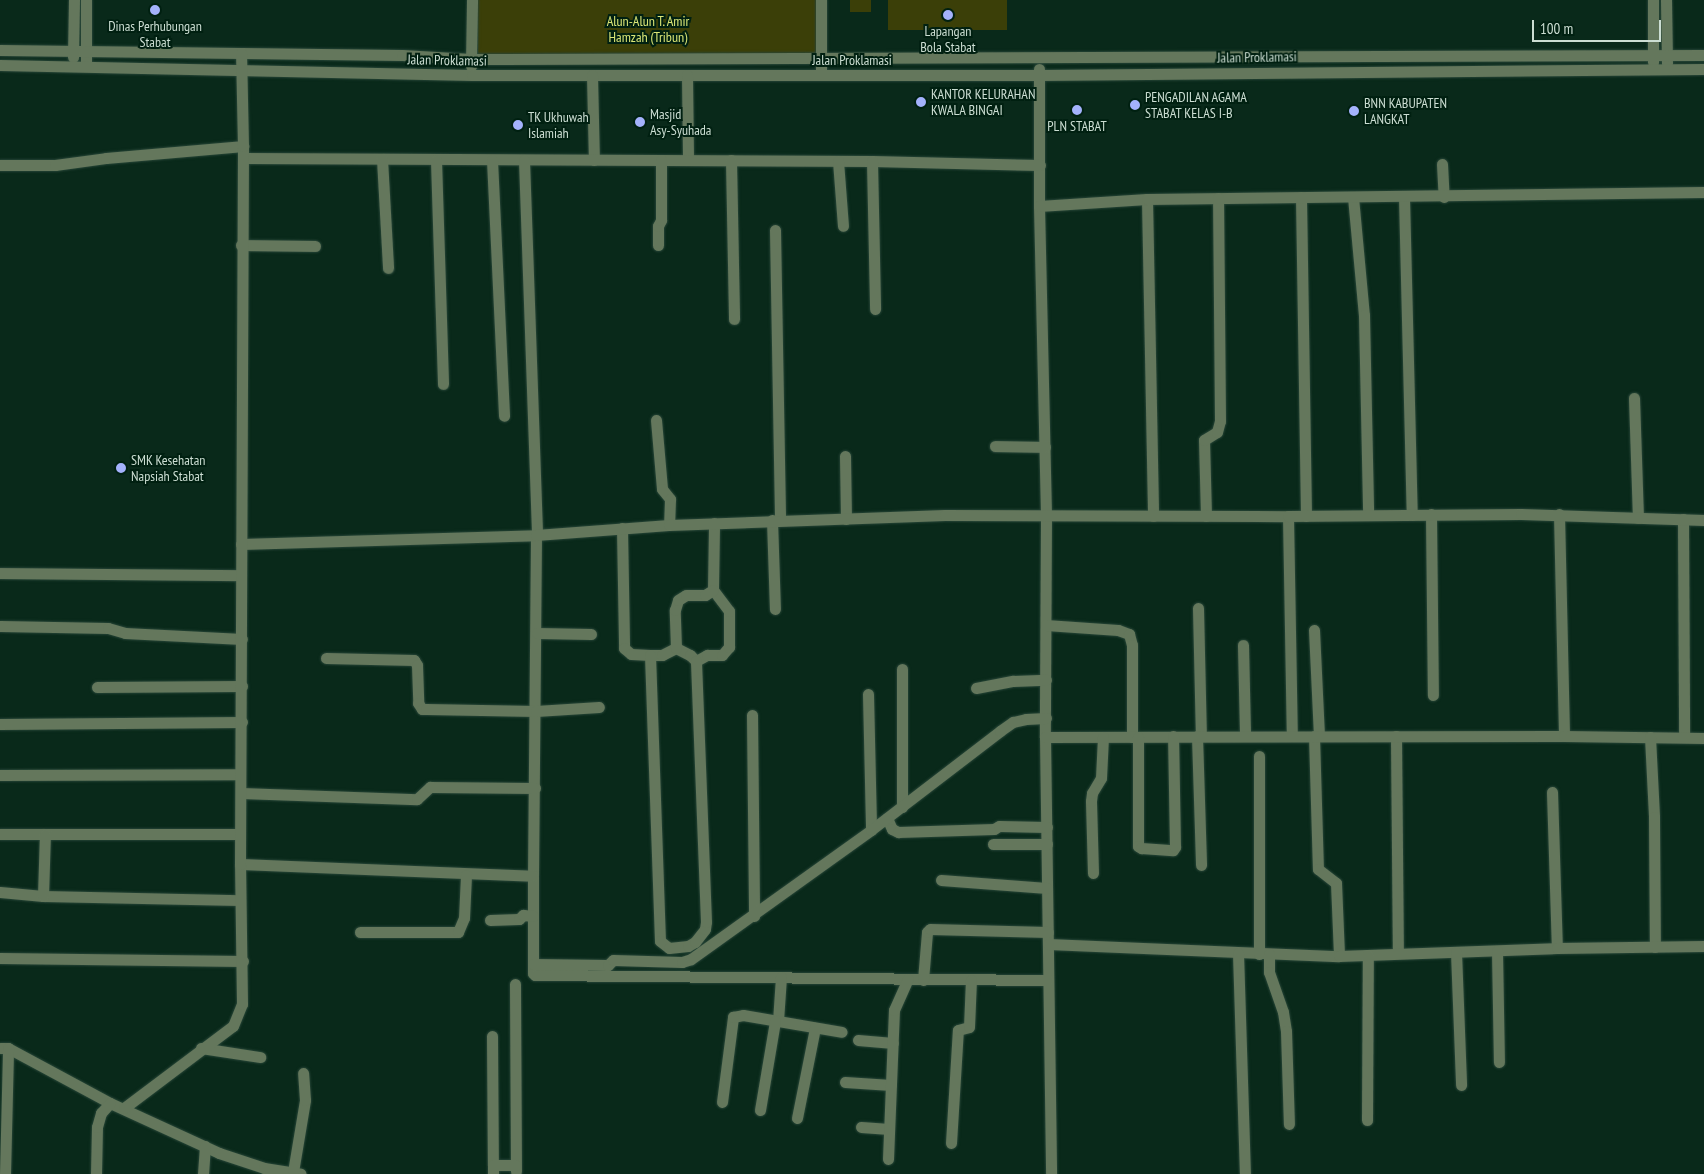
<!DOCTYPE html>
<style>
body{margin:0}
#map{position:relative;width:1704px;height:1174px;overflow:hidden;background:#09291a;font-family:"PT Sans Narrow",sans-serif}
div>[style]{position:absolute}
.green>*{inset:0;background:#3b3f08;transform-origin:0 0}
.roads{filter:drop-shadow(0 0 1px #284638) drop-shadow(0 0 1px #284638)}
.minor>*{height:11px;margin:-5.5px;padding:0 5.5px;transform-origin:5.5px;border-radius:5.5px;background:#64775c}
.dots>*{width:14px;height:14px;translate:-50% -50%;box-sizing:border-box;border:2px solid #002011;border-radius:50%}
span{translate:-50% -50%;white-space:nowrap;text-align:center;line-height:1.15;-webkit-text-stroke:4px #002011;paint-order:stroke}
.park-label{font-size:14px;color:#dbe677}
.poi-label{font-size:14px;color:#ccded3}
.left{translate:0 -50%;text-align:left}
.street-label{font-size:14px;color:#ccded3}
.scale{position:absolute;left:1532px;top:20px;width:129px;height:22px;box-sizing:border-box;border:2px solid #ccded3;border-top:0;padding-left:6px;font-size:15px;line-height:18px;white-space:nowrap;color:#ccded3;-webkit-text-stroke:4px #002011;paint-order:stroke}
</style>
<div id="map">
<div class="green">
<i style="left:478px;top:0;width:341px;height:57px"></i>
<i style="left:850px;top:0;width:21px;height:12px"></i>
<i style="left:888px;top:0;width:119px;height:30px"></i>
</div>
<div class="roads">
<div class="minor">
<i style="left:86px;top:0;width:66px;rotate:90deg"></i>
<i style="left:821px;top:0;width:75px;rotate:90deg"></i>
<i style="left:1666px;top:0;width:63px;rotate:89.1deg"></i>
<i style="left:0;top:50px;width:402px;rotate:0.7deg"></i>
<i style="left:402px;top:55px;width:69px;rotate:3.3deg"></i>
<i style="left:471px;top:59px;width:1233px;rotate:-0.19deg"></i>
<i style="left:73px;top:57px;width:57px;rotate:-89deg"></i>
<i style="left:1653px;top:62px;width:62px;rotate:-90deg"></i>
<i style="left:0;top:65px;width:472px;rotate:1.2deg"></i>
<i style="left:472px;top:75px;width:568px"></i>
<i style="left:1040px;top:75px;width:664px;rotate:-0.52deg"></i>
<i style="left:471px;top:66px;width:66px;rotate:-89.1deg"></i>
<i style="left:1039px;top:69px;width:137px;rotate:90deg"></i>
<i style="left:1039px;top:206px;width:309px;rotate:88.7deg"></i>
<i style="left:1046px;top:515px;width:222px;rotate:90.3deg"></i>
<i style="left:1045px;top:737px;width:437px;rotate:89.2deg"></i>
<i style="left:592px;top:75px;width:85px;rotate:88.7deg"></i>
<i style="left:687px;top:75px;width:85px;rotate:89.3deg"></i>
<i style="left:243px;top:158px;width:629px;rotate:0.27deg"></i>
<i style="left:872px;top:161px;width:168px;rotate:1.4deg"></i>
<i style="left:382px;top:159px;width:109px;rotate:86.8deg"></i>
<i style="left:436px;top:160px;width:224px;rotate:88.2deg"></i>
<i style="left:492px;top:160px;width:256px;rotate:87.3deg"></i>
<i style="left:524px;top:160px;width:375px;rotate:88deg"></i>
<i style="left:731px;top:160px;width:159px;rotate:88.9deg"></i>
<i style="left:838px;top:161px;width:65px;rotate:85.6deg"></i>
<i style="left:872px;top:161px;width:148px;rotate:88.8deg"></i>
<i style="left:1442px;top:164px;width:33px;rotate:87deg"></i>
<i style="left:0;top:165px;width:55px"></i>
<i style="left:55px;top:165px;width:51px;rotate:-7.8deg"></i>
<i style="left:106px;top:158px;width:138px;rotate:-5deg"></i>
<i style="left:1301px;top:197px;width:319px;rotate:89.1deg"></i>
<i style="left:1353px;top:197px;width:119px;rotate:84.7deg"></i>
<i style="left:1364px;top:315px;width:199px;rotate:88.8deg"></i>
<i style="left:1404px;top:197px;width:318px;rotate:88.6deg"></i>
<i style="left:1147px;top:199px;width:317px;rotate:88.9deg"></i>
<i style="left:1039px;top:206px;width:108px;rotate:-3.7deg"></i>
<i style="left:1147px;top:199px;width:557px;rotate:-0.72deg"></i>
<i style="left:775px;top:230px;width:290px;rotate:89deg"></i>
<i style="left:241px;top:245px;width:74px;rotate:0.8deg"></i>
<i style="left:658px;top:245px;width:19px;rotate:-90deg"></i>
<i style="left:658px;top:226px;width:7px;rotate:-63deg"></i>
<i style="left:661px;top:220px;width:60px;rotate:-90deg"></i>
<i style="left:1634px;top:398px;width:120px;rotate:88.1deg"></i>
<i style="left:656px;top:420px;width:69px;rotate:85deg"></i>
<i style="left:662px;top:489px;width:13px;rotate:51deg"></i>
<i style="left:670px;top:499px;width:26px;rotate:92deg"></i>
<i style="left:995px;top:446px;width:50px;rotate:1.1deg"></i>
<i style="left:845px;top:456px;width:63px;rotate:89.1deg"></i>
<i style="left:1431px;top:514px;width:181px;rotate:89.4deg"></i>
<i style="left:1559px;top:514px;width:222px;rotate:88.7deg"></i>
<i style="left:1206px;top:516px;width:76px;rotate:-91.5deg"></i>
<i style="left:1204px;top:440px;width:15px;rotate:-32deg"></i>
<i style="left:1217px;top:432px;width:11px;rotate:-75deg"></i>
<i style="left:1220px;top:421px;width:223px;rotate:-90.5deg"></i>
<i style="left:1288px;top:516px;width:220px;rotate:89deg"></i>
<i style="left:1683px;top:519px;width:218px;rotate:89.7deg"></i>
<i style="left:772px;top:520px;width:89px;rotate:88.1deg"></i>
<i style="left:622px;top:528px;width:120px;rotate:89deg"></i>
<i style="left:624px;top:648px;width:9px;rotate:41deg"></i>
<i style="left:631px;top:654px;width:19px;rotate:3deg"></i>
<i style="left:650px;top:655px;width:12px"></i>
<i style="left:662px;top:655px;width:16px;rotate:-27deg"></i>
<i style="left:676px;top:648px;width:16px;rotate:27deg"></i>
<i style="left:690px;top:655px;width:8px;rotate:45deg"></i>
<i style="left:696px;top:661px;width:13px;rotate:-29deg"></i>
<i style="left:707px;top:655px;width:15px"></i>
<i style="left:722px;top:655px;width:11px;rotate:-49deg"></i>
<i style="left:729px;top:647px;width:36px;rotate:-90deg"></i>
<i style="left:729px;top:611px;width:26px;rotate:-127deg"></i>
<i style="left:713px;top:590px;width:67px;rotate:-89.1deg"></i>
<i style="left:536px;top:535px;width:341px;rotate:90.5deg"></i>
<i style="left:533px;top:876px;width:97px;rotate:90deg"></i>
<i style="left:533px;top:973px;width:3px;rotate:45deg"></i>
<i style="left:535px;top:975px;width:513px;rotate:0.56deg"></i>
<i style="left:241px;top:544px;width:295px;rotate:-1.7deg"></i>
<i style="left:536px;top:535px;width:133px;rotate:-4.3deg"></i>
<i style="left:669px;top:525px;width:276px;rotate:-2.1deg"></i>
<i style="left:945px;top:515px;width:343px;rotate:0.2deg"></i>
<i style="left:1288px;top:516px;width:233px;rotate:-0.5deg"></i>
<i style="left:1521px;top:514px;width:183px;rotate:1.9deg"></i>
<i style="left:0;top:573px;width:241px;rotate:0.5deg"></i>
<i style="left:1198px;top:608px;width:128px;rotate:88.7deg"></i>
<i style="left:1046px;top:625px;width:72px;rotate:4deg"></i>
<i style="left:1118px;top:630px;width:12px;rotate:20deg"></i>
<i style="left:1129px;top:634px;width:11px;rotate:75deg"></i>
<i style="left:1132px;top:645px;width:92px;rotate:90deg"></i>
<i style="left:0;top:626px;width:108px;rotate:1.1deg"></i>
<i style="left:108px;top:628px;width:18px;rotate:16deg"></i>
<i style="left:125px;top:633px;width:117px;rotate:2.9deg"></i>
<i style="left:1314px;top:630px;width:106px;rotate:87.3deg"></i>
<i style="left:537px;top:633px;width:54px;rotate:1.1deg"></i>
<i style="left:1243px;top:645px;width:91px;rotate:88.7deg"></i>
<i style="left:676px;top:648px;width:38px;rotate:-92deg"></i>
<i style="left:675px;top:610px;width:10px;rotate:-73deg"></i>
<i style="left:678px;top:600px;width:9px;rotate:-32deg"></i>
<i style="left:686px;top:595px;width:19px"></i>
<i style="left:705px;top:595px;width:9px;rotate:-32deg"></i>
<i style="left:650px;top:655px;width:286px;rotate:88deg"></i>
<i style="left:660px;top:941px;width:11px;rotate:38deg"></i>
<i style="left:669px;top:948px;width:19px;rotate:-6deg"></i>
<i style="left:688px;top:946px;width:8px;rotate:-30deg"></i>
<i style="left:695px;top:942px;width:16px;rotate:-52deg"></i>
<i style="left:705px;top:929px;width:7px;rotate:-82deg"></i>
<i style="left:706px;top:922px;width:261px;rotate:-92.2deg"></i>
<i style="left:326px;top:658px;width:88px;rotate:1.3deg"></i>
<i style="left:414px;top:660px;width:6px;rotate:59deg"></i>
<i style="left:417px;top:665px;width:38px;rotate:88deg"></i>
<i style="left:418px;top:703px;width:7px;rotate:56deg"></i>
<i style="left:422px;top:709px;width:4px"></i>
<i style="left:426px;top:709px;width:110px;rotate:1deg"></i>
<i style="left:536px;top:711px;width:63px;rotate:-3.6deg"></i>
<i style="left:97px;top:687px;width:145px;rotate:-0.4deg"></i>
<i style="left:976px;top:688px;width:38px;rotate:-11deg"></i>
<i style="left:1013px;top:681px;width:33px;rotate:-2deg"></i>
<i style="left:868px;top:694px;width:136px;rotate:88.7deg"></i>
<i style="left:752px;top:715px;width:201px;rotate:89.4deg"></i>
<i style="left:0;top:724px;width:242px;rotate:-0.5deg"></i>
<i style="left:1197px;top:736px;width:129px;rotate:88.2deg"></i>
<i style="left:1314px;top:736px;width:133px;rotate:88.3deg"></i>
<i style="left:1318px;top:869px;width:23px;rotate:38deg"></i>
<i style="left:1336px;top:883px;width:73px;rotate:87.6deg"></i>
<i style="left:1396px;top:736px;width:217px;rotate:89.5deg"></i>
<i style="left:1045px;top:737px;width:519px;rotate:-0.11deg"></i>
<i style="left:1564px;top:736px;width:140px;rotate:0.8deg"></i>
<i style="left:1138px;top:737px;width:109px;rotate:90deg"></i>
<i style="left:1138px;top:846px;width:4px;rotate:34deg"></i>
<i style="left:1141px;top:848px;width:32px;rotate:4deg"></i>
<i style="left:1173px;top:850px;width:4px;rotate:-56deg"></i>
<i style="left:1175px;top:847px;width:111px;rotate:-91deg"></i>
<i style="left:1650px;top:737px;width:80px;rotate:87.1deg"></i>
<i style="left:1654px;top:817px;width:130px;rotate:89.6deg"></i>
<i style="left:0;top:775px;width:240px;rotate:-0.2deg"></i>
<i style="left:1552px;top:792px;width:156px;rotate:88.2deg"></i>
<i style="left:241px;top:793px;width:176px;rotate:2deg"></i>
<i style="left:417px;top:799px;width:18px;rotate:-43deg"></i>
<i style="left:430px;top:787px;width:105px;rotate:0.5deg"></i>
<i style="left:902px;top:807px;width:138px;rotate:-90deg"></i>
<i style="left:887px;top:818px;width:12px;rotate:66deg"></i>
<i style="left:892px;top:829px;width:7px;rotate:27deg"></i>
<i style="left:898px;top:832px;width:96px;rotate:-1.8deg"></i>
<i style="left:994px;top:829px;width:6px;rotate:-31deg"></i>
<i style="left:999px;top:826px;width:48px;rotate:1.2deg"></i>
<i style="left:0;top:834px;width:240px"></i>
<i style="left:993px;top:844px;width:54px"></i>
<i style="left:240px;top:864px;width:293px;rotate:2.3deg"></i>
<i style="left:1093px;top:873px;width:72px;rotate:-91.6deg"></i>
<i style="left:1091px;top:801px;width:8px;rotate:-83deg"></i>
<i style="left:1092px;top:793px;width:17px;rotate:-59deg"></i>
<i style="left:1101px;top:778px;width:41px;rotate:-87.2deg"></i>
<i style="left:941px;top:880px;width:106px;rotate:4.3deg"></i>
<i style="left:0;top:892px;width:43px;rotate:5.3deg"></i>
<i style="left:43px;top:896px;width:197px;rotate:1.2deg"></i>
<i style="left:43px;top:896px;width:62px;rotate:-88.2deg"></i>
<i style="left:490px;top:920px;width:29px;rotate:-2deg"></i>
<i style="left:519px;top:919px;width:6px;rotate:-45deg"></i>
<i style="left:523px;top:915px;width:10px;rotate:6deg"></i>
<i style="left:360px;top:932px;width:98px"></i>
<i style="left:458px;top:932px;width:15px;rotate:-67deg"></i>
<i style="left:464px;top:918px;width:43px;rotate:-87.3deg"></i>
<i style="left:1048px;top:944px;width:291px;rotate:2.4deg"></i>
<i style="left:1339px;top:956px;width:218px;rotate:-2.1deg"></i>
<i style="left:1557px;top:948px;width:147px;rotate:-0.8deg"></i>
<i style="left:1497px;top:951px;width:111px;rotate:89deg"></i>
<i style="left:1456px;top:952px;width:133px;rotate:87.8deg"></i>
<i style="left:1238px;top:953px;width:221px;rotate:88.2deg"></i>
<i style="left:1259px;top:954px;width:198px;rotate:-90deg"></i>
<i style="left:1269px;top:954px;width:18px;rotate:90deg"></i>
<i style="left:1269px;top:972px;width:42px;rotate:70.7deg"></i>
<i style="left:1283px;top:1012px;width:19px;rotate:81deg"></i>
<i style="left:1286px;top:1031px;width:93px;rotate:88.2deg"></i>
<i style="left:0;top:958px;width:243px;rotate:0.7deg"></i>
<i style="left:533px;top:964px;width:75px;rotate:0.8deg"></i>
<i style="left:608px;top:965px;width:7px;rotate:-45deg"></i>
<i style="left:613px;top:960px;width:69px;rotate:1.7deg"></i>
<i style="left:682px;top:962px;width:9px;rotate:-18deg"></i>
<i style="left:691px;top:959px;width:221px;rotate:-35.6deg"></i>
<i style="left:871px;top:830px;width:163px;rotate:-37.5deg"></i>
<i style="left:1000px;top:731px;width:16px;rotate:-35deg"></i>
<i style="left:1013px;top:722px;width:13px;rotate:-13deg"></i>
<i style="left:1026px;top:719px;width:20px;rotate:-3deg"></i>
<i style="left:923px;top:980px;width:48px;rotate:-85.2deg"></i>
<i style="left:927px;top:932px;width:4px;rotate:-45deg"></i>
<i style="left:930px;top:929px;width:118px;rotate:1.5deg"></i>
<i style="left:515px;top:984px;width:187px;rotate:89.7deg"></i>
<i style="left:778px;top:1021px;width:44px;rotate:-86.1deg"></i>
<i style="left:492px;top:1036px;width:129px;rotate:89.6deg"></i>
<i style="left:858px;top:1040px;width:35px;rotate:5deg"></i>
<i style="left:0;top:1048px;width:8px"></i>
<i style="left:8px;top:1048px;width:116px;rotate:28.3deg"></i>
<i style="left:110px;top:1103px;width:120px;rotate:24.6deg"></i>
<i style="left:219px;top:1153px;width:47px;rotate:18.4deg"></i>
<i style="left:264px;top:1168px;width:37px;rotate:9deg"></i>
<i style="left:201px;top:1048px;width:60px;rotate:8.7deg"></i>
<i style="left:845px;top:1082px;width:46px;rotate:3.7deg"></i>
<i style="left:722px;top:1102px;width:86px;rotate:-82.6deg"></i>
<i style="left:733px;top:1017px;width:10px;rotate:-11deg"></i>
<i style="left:743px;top:1015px;width:100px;rotate:9.7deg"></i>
<i style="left:124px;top:1108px;width:136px;rotate:-37deg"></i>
<i style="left:233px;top:1026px;width:24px;rotate:-68deg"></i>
<i style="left:242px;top:1004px;width:140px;rotate:-90.8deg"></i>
<i style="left:240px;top:864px;width:718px;rotate:-89.76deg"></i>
<i style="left:243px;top:146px;width:93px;rotate:-91.2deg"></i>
<i style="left:760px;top:1110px;width:90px;rotate:-80.4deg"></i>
<i style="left:797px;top:1118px;width:92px;rotate:-78.7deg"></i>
<i style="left:1367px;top:1120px;width:165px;rotate:-89.7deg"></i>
<i style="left:861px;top:1127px;width:28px;rotate:4deg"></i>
<i style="left:951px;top:1143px;width:113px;rotate:-86.5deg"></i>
<i style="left:958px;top:1030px;width:11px;rotate:-15deg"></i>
<i style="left:969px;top:1027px;width:47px;rotate:-87.6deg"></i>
<i style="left:888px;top:1159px;width:149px;rotate:-87.7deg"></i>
<i style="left:894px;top:1010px;width:34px;rotate:-66deg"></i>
<i style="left:293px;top:1172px;width:73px;rotate:-80.5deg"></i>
<i style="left:305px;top:1100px;width:27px;rotate:-94deg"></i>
<i style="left:5px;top:1174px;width:126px;rotate:-88.6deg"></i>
<i style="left:96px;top:1174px;width:47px;rotate:-88.8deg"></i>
<i style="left:97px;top:1127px;width:15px;rotate:-74deg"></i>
<i style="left:101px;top:1113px;width:13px;rotate:-48deg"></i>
<i style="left:203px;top:1174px;width:28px;rotate:-86deg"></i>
<i style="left:493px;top:1174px;width:9px;rotate:-90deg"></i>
<i style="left:493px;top:1165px;width:22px"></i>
</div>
</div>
<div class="dots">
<i style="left:155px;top:10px;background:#a4b2fc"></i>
<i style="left:948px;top:15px;background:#a4b2fc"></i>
<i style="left:921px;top:102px;background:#a4b2fc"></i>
<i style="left:1135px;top:105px;background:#a4b2fc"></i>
<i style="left:1077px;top:110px;background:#a4b2fc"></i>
<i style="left:1354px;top:111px;background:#a4b2fc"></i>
<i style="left:640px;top:122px;background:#a4b2fc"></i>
<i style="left:518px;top:125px;background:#a4b2fc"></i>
<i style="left:121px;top:468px;background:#a4b2fc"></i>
</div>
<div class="park-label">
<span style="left:648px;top:29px">Alun-Alun T. Amir<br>Hamzah (Tribun)</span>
</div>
<div class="poi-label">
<span style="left:155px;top:34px">Dinas Perhubungan<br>Stabat</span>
<span style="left:948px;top:39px">Lapangan<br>Bola Stabat</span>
<span class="left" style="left:931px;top:102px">KANTOR KELURAHAN<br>KWALA BINGAI</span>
<span class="left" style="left:1145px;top:105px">PENGADILAN AGAMA<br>STABAT KELAS I-B</span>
<span class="left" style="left:1364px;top:111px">BNN KABUPATEN<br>LANGKAT</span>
<span class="left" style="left:650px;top:122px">Masjid<br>Asy-Syuhada</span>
<span class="left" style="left:528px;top:125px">TK Ukhuwah<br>Islamiah</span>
<span style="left:1077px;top:126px">PLN STABAT</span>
<span class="left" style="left:131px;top:468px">SMK Kesehatan<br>Napsiah Stabat</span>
</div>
<div class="street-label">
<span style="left:1257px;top:57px;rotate:-1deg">Jalan Proklamasi</span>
<span style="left:447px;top:60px;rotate:1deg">Jalan Proklamasi</span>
<span style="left:852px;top:60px">Jalan Proklamasi</span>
</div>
<div class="scale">100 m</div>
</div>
